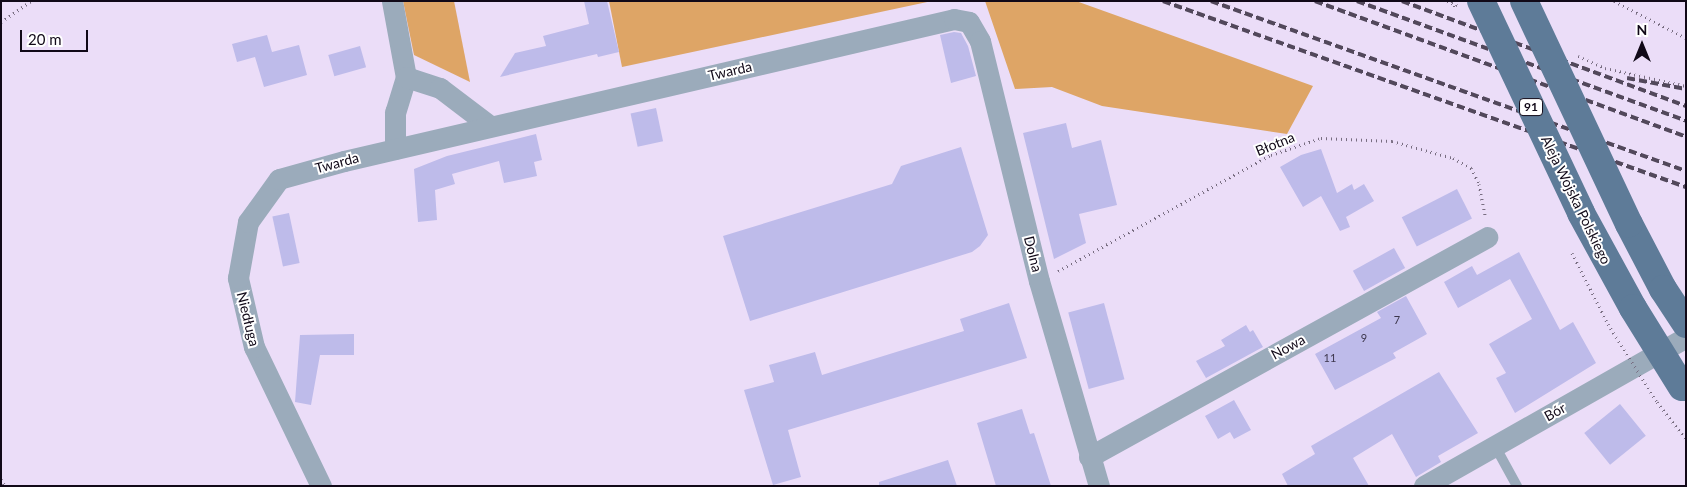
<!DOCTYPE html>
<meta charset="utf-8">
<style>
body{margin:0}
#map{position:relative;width:1687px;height:487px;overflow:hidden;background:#ebddf8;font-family:Lato,sans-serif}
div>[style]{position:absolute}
.green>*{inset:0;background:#dea566}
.building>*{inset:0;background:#bebbea;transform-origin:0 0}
.path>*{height:3px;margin-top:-1.5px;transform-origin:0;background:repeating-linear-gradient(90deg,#786d81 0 1px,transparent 0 5px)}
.lane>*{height:10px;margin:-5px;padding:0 5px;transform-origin:5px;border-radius:5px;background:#9babbb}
.street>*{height:21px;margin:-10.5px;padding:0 10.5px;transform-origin:10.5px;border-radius:10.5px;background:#9babbb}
.primary>*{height:28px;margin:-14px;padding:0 14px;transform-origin:14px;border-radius:14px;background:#5e7b98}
.rail>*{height:4px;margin-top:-2px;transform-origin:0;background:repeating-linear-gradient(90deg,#52485b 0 8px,transparent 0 12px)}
.path-bridge>*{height:3px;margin-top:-1.5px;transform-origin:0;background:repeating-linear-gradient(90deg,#786d81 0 1px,transparent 0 5px)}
.primary-bridge>*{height:28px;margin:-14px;padding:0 14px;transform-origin:14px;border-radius:14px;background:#5e7b98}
span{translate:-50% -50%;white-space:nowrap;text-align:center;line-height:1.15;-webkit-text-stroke:4px #fff;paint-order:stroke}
.number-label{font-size:11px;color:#3c364c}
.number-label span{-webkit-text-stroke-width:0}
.shield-label span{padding:1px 4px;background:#fff;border:1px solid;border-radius:4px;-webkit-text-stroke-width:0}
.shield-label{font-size:12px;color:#110918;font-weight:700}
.street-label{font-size:14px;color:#110918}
.frame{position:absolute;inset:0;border:2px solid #110918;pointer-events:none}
.north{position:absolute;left:1617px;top:20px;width:50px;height:50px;-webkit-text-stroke:4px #fff;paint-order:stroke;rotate:0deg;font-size:14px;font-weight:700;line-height:20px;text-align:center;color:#110918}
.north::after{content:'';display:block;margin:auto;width:18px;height:22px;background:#110918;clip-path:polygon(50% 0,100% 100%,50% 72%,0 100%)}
.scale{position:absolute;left:20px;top:30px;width:68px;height:22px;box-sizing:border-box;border:2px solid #110918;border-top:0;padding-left:6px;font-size:15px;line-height:18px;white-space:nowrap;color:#110918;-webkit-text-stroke:4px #fff;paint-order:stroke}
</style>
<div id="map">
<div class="green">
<i style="clip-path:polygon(403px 1px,454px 1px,470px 82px,414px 55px)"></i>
<i style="clip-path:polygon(609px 1px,932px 1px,622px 67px)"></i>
<i style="clip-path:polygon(985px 1px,1076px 1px,1313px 86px,1287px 134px,1102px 106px,1052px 87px,1015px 89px)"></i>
</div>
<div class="building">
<i style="clip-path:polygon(584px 1px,607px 1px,619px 52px,598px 57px,597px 54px,500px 77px,515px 53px,546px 46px,543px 36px,589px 24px)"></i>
<i style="clip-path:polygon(954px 32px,961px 33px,968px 46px,976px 76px,951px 83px,940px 35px)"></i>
<i style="clip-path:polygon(267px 35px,272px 52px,299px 45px,307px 75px,264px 87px,255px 57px,237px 62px,232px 44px)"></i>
<i style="left:360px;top:46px;width:22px;height:33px;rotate:74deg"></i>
<i style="left:656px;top:108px;width:34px;height:26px;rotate:78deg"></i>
<i style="clip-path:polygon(1066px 123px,1072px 148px,1101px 140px,1117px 205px,1079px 214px,1086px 243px,1054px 259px,1023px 133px)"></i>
<i style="clip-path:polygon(536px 134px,542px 160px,534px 162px,537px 176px,504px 183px,499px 161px,452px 174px,455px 184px,435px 190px,437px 220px,418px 222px,414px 169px,447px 156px)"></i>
<i style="clip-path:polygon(961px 147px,988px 235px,980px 246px,972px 252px,750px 321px,723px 236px,892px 184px,901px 166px)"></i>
<i style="clip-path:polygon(1321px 149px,1337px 193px,1352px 184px,1354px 190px,1364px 184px,1374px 201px,1346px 217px,1350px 227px,1340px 231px,1321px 196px,1303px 207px,1280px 167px,1301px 155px)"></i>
<i style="left:1457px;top:189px;width:33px;height:62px;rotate:63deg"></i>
<i style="left:289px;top:213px;width:51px;height:17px;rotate:78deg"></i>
<i style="left:1394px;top:248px;width:23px;height:47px;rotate:61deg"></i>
<i style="clip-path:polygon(1519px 252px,1560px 330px,1573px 322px,1596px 363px,1515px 413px,1496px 378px,1506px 373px,1489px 344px,1532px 319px,1510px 279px,1458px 308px,1444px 282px,1472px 266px,1477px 275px)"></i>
<i style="clip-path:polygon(1406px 296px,1427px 334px,1393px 353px,1396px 358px,1335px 390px,1315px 354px,1381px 318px,1377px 312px)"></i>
<i style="clip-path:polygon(1009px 303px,1027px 358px,788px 430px,801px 477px,773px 485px,744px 390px,774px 382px,769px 365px,815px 352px,822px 375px,964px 331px,960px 319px)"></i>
<i style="left:1104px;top:303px;width:79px;height:37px;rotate:75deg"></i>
<i style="clip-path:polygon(1246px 325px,1250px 332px,1253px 330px,1263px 347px,1206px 378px,1196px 361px,1225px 346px,1221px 340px)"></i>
<i style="clip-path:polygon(354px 334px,354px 355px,320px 355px,311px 405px,295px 402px,300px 335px)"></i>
<i style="clip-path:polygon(1439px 372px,1478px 433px,1438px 456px,1441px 462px,1416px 477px,1392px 434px,1353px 458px,1369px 486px,1288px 486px,1282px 474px,1315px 454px,1311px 446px)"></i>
<i style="clip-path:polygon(1234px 400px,1251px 430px,1234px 439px,1230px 432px,1218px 439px,1205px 416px)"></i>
<i style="left:1620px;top:404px;width:41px;height:46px;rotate:51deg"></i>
<i style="clip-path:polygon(1022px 409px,1030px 434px,1034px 433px,1051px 486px,996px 486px,977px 423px)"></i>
<i style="clip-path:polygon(948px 460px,957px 486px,879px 486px,879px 482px)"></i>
</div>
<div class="path">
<i style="left:1447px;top:1px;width:11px;rotate:22deg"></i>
<i style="left:1614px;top:1px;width:81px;rotate:27.2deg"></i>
<i style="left:1px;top:22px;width:37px;rotate:-35deg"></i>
<i style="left:1578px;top:56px;width:30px;rotate:24deg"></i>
<i style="left:1605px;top:68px;width:83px;rotate:12.5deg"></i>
<i style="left:1572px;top:253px;width:80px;rotate:63.1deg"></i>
<i style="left:1058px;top:271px;width:243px;rotate:-28.6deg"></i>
<i style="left:1271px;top:155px;width:53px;rotate:-18.8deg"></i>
<i style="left:1321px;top:138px;width:71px;rotate:2.4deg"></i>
<i style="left:1392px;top:141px;width:63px;rotate:15.6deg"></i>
<i style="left:1453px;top:158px;width:21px;rotate:29deg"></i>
<i style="left:1471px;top:168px;width:18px;rotate:63deg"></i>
<i style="left:1479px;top:184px;width:33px;rotate:79deg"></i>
<i style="left:1657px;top:402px;width:47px;rotate:51.9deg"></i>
<i style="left:1px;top:479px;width:8px;rotate:60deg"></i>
</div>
<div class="lane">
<i style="left:1495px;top:446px;width:46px;rotate:61.2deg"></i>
</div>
<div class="street">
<i style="left:392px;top:1px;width:77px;rotate:79.6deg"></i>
<i style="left:406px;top:77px;width:37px;rotate:107deg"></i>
<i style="left:395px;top:112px;width:37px;rotate:90deg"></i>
<i style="left:406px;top:77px;width:36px;rotate:18deg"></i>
<i style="left:440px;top:88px;width:63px;rotate:37.2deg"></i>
<i style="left:1089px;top:457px;width:455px;rotate:-28.9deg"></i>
<i style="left:321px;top:486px;width:154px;rotate:-115.7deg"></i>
<i style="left:254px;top:347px;width:71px;rotate:-103.1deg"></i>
<i style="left:238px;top:278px;width:57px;rotate:-79.9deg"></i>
<i style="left:248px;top:222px;width:53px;rotate:-54.2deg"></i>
<i style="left:279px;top:179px;width:67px;rotate:-15.5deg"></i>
<i style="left:344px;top:161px;width:626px;rotate:-13.1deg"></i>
<i style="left:954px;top:19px;width:15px;rotate:11deg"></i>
<i style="left:969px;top:22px;width:22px;rotate:60deg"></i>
<i style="left:980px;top:41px;width:247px;rotate:76.2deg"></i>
<i style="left:1039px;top:281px;width:214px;rotate:73.7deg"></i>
<i style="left:1424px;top:486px;width:301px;rotate:-29.6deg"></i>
</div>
<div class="primary">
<i style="left:1581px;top:213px;width:108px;rotate:61.3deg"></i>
<i style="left:1629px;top:224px;width:73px;rotate:62.4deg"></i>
<i style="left:1663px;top:289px;width:42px;rotate:56.7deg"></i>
</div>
<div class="rail">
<i style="left:1163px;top:1px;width:555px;rotate:19.58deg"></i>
<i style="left:1211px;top:1px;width:505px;rotate:19.69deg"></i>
<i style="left:1315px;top:1px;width:395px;rotate:20.1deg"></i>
<i style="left:1357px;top:1px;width:350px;rotate:20deg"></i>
<i style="left:1402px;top:1px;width:303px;rotate:20.3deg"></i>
<i style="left:1627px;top:78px;width:60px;rotate:10.6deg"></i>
</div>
<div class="path-bridge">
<i style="left:1452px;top:1px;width:9px;rotate:63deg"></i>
<i style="left:1608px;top:324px;width:92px;rotate:57.9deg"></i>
</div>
<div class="primary-bridge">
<i style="left:1481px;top:1px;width:234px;rotate:64.7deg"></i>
<i style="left:1524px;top:1px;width:246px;rotate:64.8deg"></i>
<i style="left:1633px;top:308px;width:93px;rotate:58.2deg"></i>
</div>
<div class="number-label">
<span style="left:1397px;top:320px">7</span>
<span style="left:1364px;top:338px">9</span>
<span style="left:1330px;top:358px">11</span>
</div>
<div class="shield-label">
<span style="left:1531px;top:107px">91</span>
</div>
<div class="street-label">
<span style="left:730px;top:71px;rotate:-13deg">Twarda</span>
<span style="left:1275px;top:144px;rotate:-22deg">Błotna</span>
<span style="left:337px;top:163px;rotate:-15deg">Twarda</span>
<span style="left:1576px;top:200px;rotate:64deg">Aleja Wojska Polskiego</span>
<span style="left:1033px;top:254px;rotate:76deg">Dolna</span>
<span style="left:248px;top:319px;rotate:76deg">Niedługa</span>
<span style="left:1288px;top:347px;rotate:-29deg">Nowa</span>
<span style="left:1555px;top:412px;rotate:-29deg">Bór</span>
</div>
<div class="frame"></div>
<div class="north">N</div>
<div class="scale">20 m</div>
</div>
